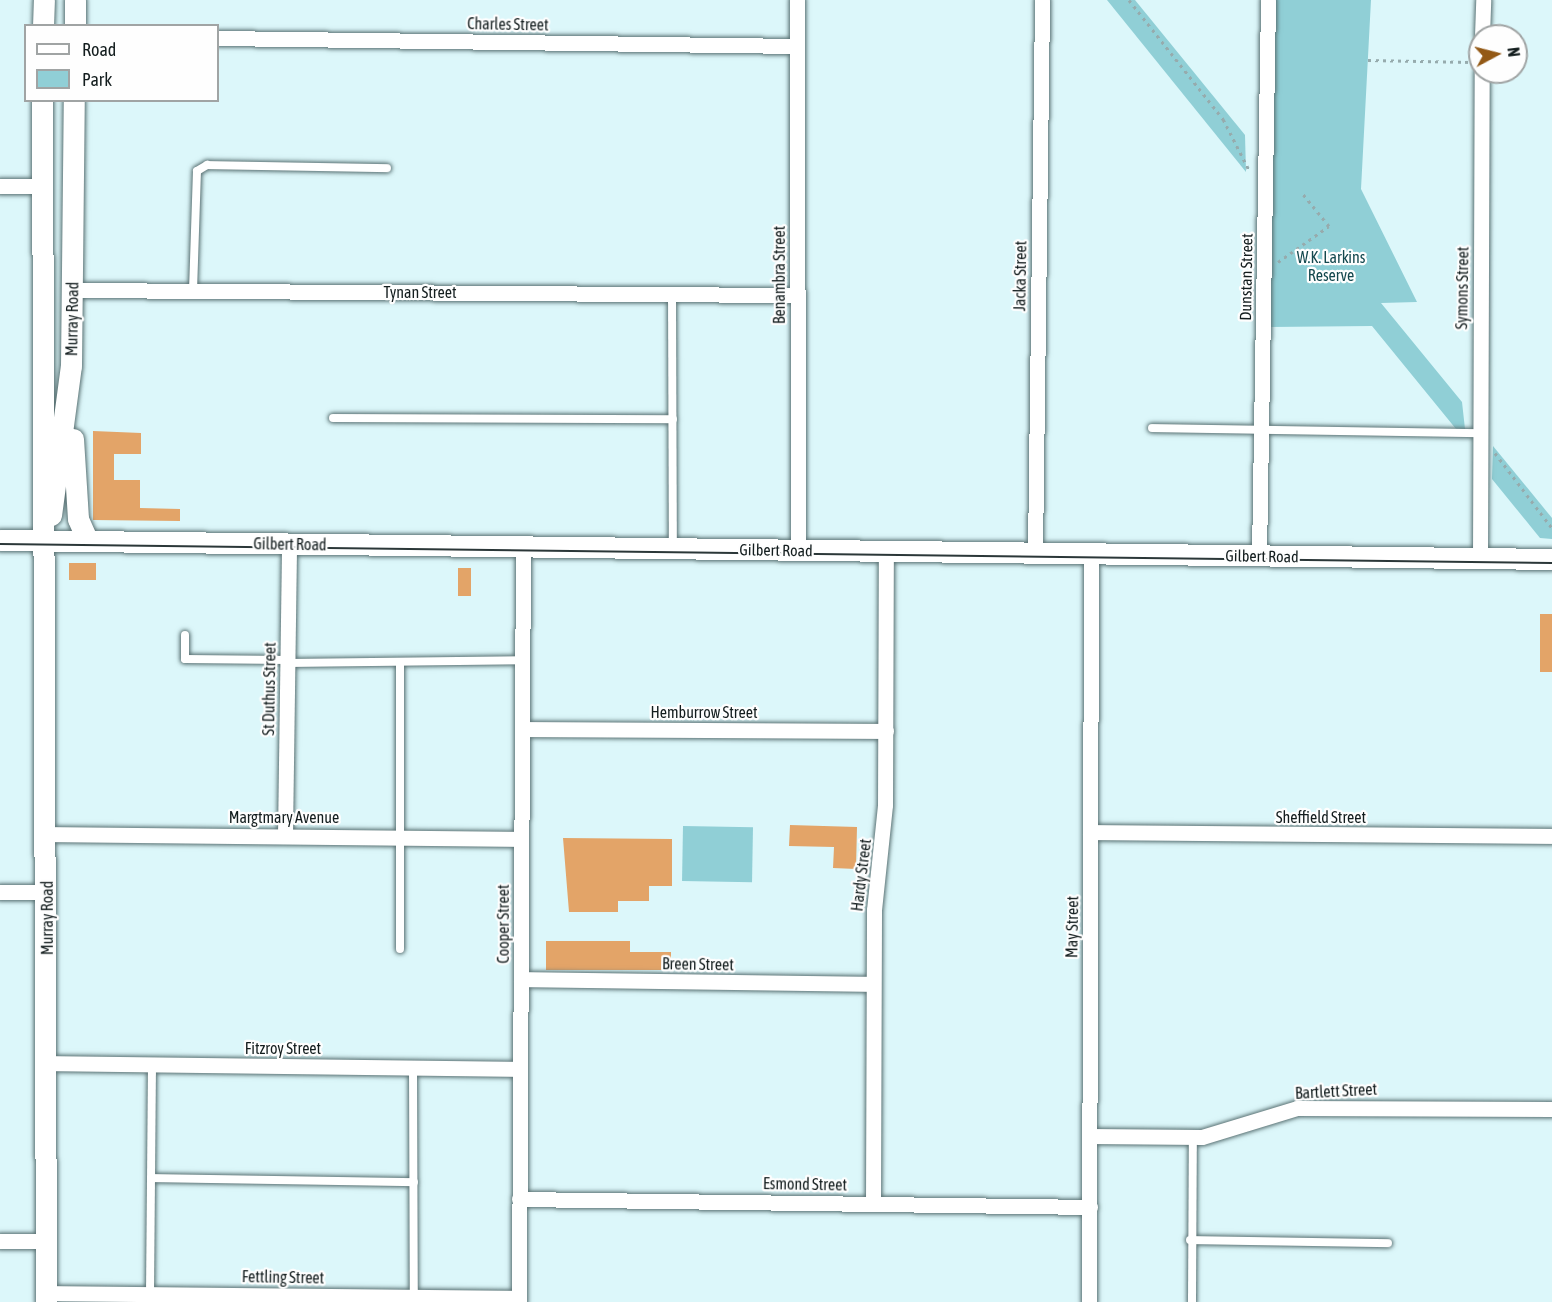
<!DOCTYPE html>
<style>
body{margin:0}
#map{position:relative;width:1552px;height:1302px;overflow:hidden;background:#dcf7fa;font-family:"Asap Condensed",sans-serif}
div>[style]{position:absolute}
.green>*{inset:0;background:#90cfd6;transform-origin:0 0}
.building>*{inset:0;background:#e3a468;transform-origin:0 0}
.path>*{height:3px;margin-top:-1.5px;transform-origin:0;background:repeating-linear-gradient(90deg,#96abad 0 3px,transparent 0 7.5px)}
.roads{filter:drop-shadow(0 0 2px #5a7274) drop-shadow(0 0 2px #5a7274)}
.lane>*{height:8px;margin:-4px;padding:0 4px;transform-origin:4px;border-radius:4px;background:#fff}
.street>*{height:15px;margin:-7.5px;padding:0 7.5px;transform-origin:7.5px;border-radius:7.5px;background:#fff}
.secondary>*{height:21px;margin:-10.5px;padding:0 10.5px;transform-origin:10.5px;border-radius:10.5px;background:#fff}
.tram>*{height:1.5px;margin:-0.75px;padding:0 0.75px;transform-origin:0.75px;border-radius:0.75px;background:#2b3738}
span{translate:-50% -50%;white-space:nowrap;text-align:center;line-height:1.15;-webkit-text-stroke:4.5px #fefefe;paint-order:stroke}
.street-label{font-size:16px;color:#131d1e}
.park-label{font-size:16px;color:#13484e}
.legend{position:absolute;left:24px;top:24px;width:195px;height:78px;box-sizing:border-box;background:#fefefe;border:2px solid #a0a4a4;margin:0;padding:8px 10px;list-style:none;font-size:18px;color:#131d1e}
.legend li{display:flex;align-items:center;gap:12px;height:30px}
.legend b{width:30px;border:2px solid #a0a4a4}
.north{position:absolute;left:1468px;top:24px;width:60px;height:60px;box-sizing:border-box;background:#fefefe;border:2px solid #a0a4a4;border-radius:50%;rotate:83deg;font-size:16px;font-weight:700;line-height:24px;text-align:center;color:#131d1e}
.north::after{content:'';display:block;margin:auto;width:21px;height:27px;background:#935915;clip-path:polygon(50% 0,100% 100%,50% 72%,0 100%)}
</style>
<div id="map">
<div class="green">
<i style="clip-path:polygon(1107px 0,1135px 0,1245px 135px,1246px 172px)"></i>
<i style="clip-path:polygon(1274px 0,1371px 0,1361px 189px,1417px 302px,1381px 303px,1462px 402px,1465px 429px,1456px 429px,1372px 326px,1269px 327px)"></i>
<i style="clip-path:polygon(1493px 446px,1552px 518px,1552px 539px,1540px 538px,1492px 479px)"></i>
<i style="left:683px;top:826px;width:70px;height:55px;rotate:1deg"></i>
</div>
<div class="building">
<i style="clip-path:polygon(93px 431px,141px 433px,141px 454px,114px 454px,114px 480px,140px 480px,140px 508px,180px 509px,180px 521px,93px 520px)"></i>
<i style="left:69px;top:563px;width:27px;height:17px"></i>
<i style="left:458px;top:568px;width:13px;height:28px"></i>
<i style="left:1540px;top:614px;width:12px;height:58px"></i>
<i style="clip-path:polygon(790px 825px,857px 827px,856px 869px,833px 868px,834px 847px,789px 846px)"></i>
<i style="clip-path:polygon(563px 838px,672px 839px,672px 886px,649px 886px,649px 901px,618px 901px,618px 912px,569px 912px)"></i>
<i style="clip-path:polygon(546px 941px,630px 941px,630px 952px,671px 952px,671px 970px,546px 970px)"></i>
</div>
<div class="path">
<i style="left:1129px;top:0;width:152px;rotate:51.7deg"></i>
<i style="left:1223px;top:119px;width:57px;rotate:63deg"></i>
<i style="left:1368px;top:60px;width:103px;rotate:1.1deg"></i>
<i style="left:1278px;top:262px;width:62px;rotate:-35.2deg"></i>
<i style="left:1329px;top:226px;width:41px;rotate:-129.1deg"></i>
<i style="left:1495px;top:453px;width:94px;rotate:52.8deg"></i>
</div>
<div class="roads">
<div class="lane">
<i style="left:193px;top:291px;width:120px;rotate:-88.1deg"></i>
<i style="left:197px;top:171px;width:12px;rotate:-31deg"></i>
<i style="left:207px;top:165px;width:180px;rotate:1deg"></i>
<i style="left:672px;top:294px;width:254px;rotate:89.8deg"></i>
<i style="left:333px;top:418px;width:340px;rotate:0.2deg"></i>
<i style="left:1152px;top:428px;width:326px;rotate:0.9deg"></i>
<i style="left:185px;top:635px;width:24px;rotate:90deg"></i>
<i style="left:185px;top:659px;width:102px;rotate:0.6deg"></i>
<i style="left:287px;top:663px;width:235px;rotate:-0.7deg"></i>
<i style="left:400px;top:664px;width:285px;rotate:90deg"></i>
<i style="left:413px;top:1067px;width:230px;rotate:89.8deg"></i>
<i style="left:151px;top:1178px;width:263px;rotate:0.9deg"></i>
<i style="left:1190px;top:1240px;width:198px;rotate:0.9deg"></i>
<i style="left:150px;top:1294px;width:229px;rotate:-89.5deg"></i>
<i style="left:1192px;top:1302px;width:166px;rotate:-89.7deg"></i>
</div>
<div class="street">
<i style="left:797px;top:0;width:550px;rotate:89.9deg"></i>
<i style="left:1482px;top:36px;width:36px;rotate:-88deg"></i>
<i style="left:218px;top:38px;width:579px;rotate:0.79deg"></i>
<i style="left:0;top:186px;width:41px"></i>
<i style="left:73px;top:290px;width:725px;rotate:0.4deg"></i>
<i style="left:1035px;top:553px;width:553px;rotate:-89.27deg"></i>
<i style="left:1259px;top:556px;width:556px;rotate:-89.07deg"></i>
<i style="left:1480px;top:558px;width:486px;rotate:-89.8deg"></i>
<i style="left:522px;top:729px;width:364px;rotate:0.3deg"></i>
<i style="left:1090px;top:832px;width:462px;rotate:0.5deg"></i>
<i style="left:47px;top:834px;width:474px;rotate:0.6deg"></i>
<i style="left:285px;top:835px;width:291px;rotate:-89.2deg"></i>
<i style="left:0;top:892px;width:47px"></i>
<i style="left:521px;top:979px;width:352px;rotate:0.8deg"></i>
<i style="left:46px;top:1063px;width:474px;rotate:0.7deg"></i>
<i style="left:1089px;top:1136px;width:113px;rotate:0.5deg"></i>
<i style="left:1202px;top:1137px;width:99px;rotate:-17deg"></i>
<i style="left:1297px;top:1108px;width:255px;rotate:0.2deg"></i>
<i style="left:519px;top:1199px;width:571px;rotate:0.8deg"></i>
<i style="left:873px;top:1203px;width:293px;rotate:-89.8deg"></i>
<i style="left:874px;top:910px;width:106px;rotate:-84deg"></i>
<i style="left:885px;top:805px;width:254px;rotate:-89.8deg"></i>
<i style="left:0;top:1241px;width:46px"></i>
<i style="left:46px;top:1293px;width:473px;rotate:0.6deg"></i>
<i style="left:519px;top:1302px;width:756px;rotate:-89.7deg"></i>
<i style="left:1089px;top:1302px;width:749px;rotate:-89.85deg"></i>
</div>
<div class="secondary">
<i style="left:75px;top:0;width:26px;rotate:90deg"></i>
<i style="left:43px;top:26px;width:26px;rotate:-88deg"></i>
<i style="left:42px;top:100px;width:1202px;rotate:89.81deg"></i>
<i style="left:73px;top:439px;width:80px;rotate:86.4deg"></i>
<i style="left:78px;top:519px;width:24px;rotate:66deg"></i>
<i style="left:51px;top:515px;width:150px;rotate:-82.4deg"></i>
<i style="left:71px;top:366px;width:266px;rotate:-89.4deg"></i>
<i style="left:0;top:540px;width:1552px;rotate:0.7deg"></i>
</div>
</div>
<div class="tram">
<i style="left:0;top:544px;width:1552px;rotate:0.7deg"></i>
</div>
<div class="street-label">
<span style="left:508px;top:24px;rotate:1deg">Charles Street</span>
<span style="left:779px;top:275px;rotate:-90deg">Benambra Street</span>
<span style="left:1020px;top:276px;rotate:-89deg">Jacka Street</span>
<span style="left:1246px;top:277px;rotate:-89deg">Dunstan Street</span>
<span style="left:1462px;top:288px;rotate:-89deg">Symons Street</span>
<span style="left:420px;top:292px">Tynan Street</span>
<span style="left:72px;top:319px;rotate:-89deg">Murray Road</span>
<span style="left:290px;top:544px;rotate:1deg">Gilbert Road</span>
<span style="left:776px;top:550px;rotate:1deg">Gilbert Road</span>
<span style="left:1262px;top:556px;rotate:1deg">Gilbert Road</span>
<span style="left:269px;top:689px;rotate:-89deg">St Duthus Street</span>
<span style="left:704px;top:712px">Hemburrow Street</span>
<span style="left:284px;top:817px">Margtmary Avenue</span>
<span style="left:1321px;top:817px">Sheffield Street</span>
<span style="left:861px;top:875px;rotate:-83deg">Hardy Street</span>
<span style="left:47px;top:918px;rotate:-90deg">Murray Road</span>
<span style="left:503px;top:924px;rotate:-90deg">Cooper Street</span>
<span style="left:1072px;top:927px;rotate:-89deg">May Street</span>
<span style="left:698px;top:964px;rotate:1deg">Breen Street</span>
<span style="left:283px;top:1048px">Fitzroy Street</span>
<span style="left:1336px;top:1091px;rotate:-3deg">Bartlett Street</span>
<span style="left:805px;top:1184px;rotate:1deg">Esmond Street</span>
<span style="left:283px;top:1277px;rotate:1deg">Fettling Street</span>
</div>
<div class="park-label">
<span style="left:1331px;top:266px">W.K. Larkins<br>Reserve</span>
</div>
<ul class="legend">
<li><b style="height:8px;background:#fff"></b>Road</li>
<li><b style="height:16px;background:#90cfd6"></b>Park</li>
</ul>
<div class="north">N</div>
</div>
